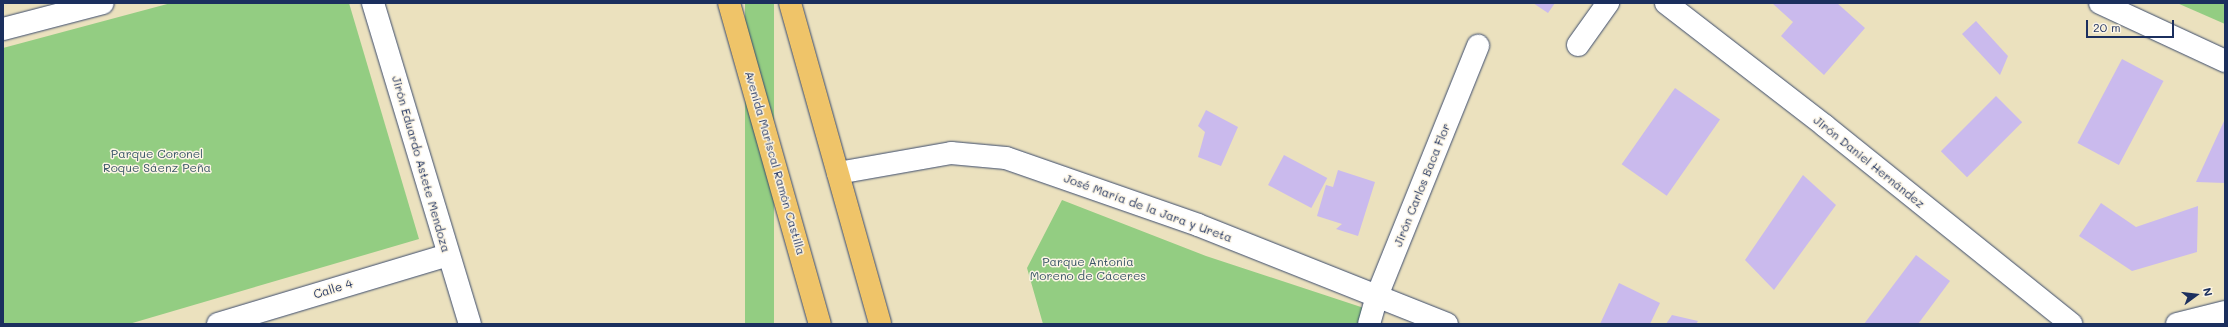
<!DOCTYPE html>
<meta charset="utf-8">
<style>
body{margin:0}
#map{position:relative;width:2228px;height:327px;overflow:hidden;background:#ebe1be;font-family:Mali,sans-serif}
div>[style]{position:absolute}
.green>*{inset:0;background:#93cd82;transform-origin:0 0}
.building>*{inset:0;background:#cabaed;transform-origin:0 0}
.roads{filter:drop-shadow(0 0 1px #3a4a6c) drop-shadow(0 0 1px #3a4a6c)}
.minor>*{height:22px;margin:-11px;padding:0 11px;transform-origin:11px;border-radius:11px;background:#fff}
.major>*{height:22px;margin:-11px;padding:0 11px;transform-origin:11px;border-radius:11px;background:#efc469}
span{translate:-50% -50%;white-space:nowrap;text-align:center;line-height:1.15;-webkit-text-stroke:3px #fcf5e5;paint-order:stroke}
.park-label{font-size:12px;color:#395667}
.street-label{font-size:12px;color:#1b2f5e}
.frame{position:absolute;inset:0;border:4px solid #1b2f5e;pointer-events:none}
.north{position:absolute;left:2176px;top:275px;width:40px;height:40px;-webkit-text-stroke:3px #fcf5e5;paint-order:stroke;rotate:75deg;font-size:11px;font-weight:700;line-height:16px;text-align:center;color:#1b2f5e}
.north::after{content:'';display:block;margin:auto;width:14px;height:18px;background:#1b2f5e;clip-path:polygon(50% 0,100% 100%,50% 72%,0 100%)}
.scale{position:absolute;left:2086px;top:20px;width:88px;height:18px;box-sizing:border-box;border:2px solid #1b2f5e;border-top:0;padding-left:5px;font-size:12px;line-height:14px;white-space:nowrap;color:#1b2f5e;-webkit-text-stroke:3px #fcf5e5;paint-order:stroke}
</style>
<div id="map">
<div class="green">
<i style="clip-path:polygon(171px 3px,349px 3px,419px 239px,129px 324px,3px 324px,3px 48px)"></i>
<i style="left:745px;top:3px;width:29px;height:333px"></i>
<i style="clip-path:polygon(2177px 3px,2225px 3px,2225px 24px)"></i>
<i style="clip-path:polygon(1062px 200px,1206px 256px,1364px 308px,1358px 324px,1043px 324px,1027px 268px)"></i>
</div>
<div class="building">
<i style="clip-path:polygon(1533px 3px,1555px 3px,1548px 13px)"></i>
<i style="clip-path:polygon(1772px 3px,1837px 3px,1865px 28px,1824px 75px,1781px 36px,1793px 22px)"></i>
<i style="clip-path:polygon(1976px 21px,2008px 56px,2000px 75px,1962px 34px)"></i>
<i style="left:2122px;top:59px;width:47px;height:95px;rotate:28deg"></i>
<i style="left:1675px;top:88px;width:55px;height:93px;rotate:35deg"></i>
<i style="left:1996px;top:96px;width:37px;height:78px;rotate:45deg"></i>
<i style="clip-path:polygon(1206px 110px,1238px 127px,1221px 166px,1198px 157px,1205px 132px,1198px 126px)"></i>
<i style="clip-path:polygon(2225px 119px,2225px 183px,2196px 182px)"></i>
<i style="left:1284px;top:155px;width:49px;height:34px;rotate:28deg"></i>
<i style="clip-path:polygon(1338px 170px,1375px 182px,1358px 236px,1336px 229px,1342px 224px,1317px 216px,1326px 185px,1333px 187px)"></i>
<i style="clip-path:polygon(1803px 175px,1836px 205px,1774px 290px,1745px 260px)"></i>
<i style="clip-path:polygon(2101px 203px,2136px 227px,2198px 206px,2197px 252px,2132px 271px,2079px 236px)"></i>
<i style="clip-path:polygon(1916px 255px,1950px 281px,1918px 324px,1864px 324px)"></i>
<i style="clip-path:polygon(1619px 283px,1660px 303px,1650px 324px,1600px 324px)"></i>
<i style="clip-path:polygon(1672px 315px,1698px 321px,1696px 324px,1666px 324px)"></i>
</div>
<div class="roads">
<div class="minor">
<i style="left:373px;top:3px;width:335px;rotate:73.2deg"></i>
<i style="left:1666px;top:3px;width:201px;rotate:37.7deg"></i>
<i style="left:1825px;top:126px;width:316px;rotate:38.8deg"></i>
<i style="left:2100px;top:3px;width:138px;rotate:24.9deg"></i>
<i style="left:3px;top:29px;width:103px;rotate:-14.6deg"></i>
<i style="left:1578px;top:45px;width:52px;rotate:-54.5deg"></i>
<i style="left:838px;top:173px;width:115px;rotate:-10deg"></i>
<i style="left:951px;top:153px;width:55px;rotate:5.2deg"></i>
<i style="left:1006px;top:158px;width:203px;rotate:19.2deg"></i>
<i style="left:1198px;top:225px;width:268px;rotate:21.7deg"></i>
<i style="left:218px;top:324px;width:240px;rotate:-16.7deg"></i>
<i style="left:1369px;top:324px;width:29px;rotate:-74deg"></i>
<i style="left:1377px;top:296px;width:270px;rotate:-68deg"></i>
<i style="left:2177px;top:324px;width:49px;rotate:-14deg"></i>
</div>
<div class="major">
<i style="left:729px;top:3px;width:334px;rotate:74.2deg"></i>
<i style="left:790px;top:3px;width:333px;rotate:74.3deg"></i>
</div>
</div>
<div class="park-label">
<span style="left:157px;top:161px">Parque Coronel<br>Roque Sáenz Peña</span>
<span style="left:1088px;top:269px">Parque Antonia<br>Moreno de Cáceres</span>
</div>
<div class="street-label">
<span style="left:1869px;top:162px;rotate:39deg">Jirón Daniel Hernández</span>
<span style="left:775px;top:163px;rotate:74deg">Avenida Mariscal Ramón Castilla</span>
<span style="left:421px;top:164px;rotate:74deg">Jirón Eduardo Astete Mendoza</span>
<span style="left:1422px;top:185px;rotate:-68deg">Jirón Carlos Baca Flor</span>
<span style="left:1148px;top:208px;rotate:20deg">José María de la Jara y Ureta</span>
<span style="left:333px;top:289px;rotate:-17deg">Calle 4</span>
</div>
<div class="frame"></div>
<div class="north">N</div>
<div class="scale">20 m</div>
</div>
